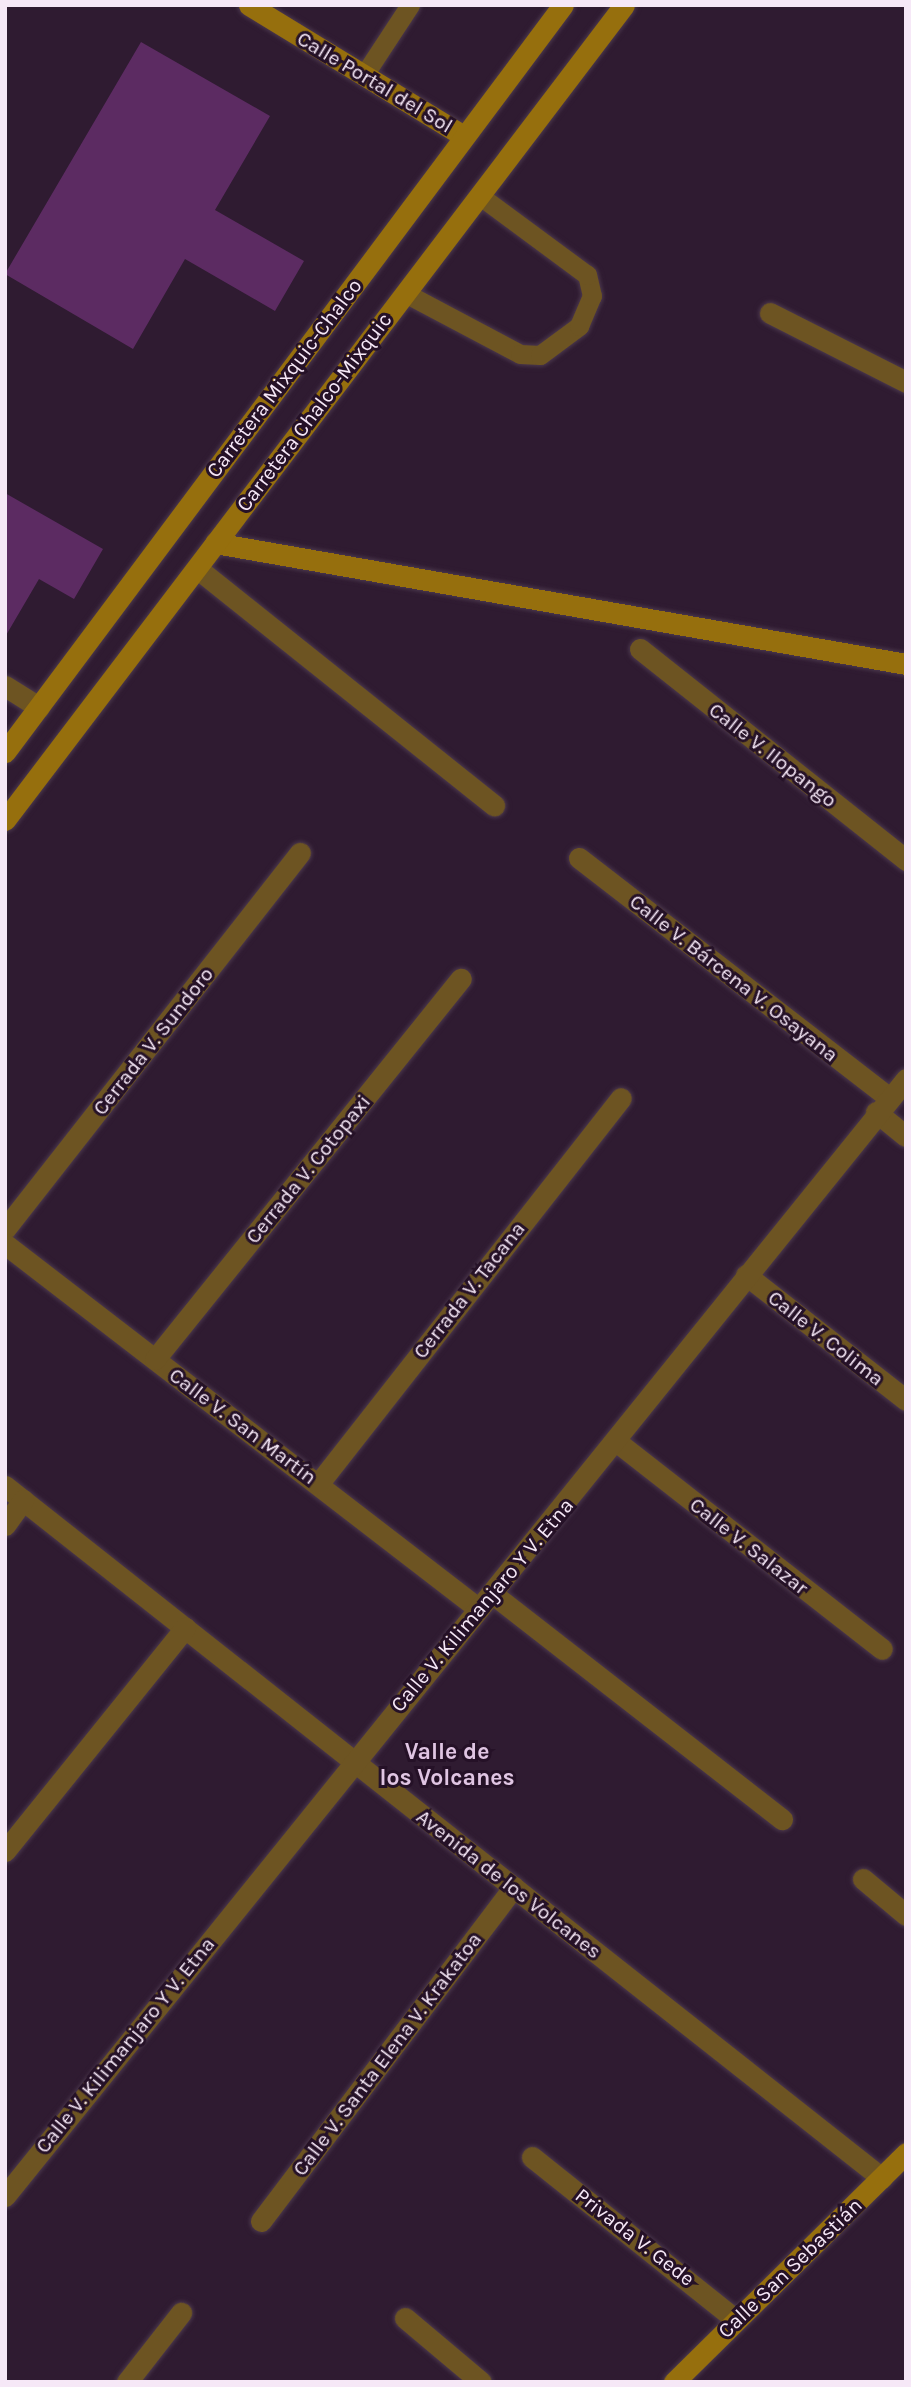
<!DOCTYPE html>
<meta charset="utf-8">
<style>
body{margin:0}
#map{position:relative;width:911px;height:2387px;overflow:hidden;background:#2f1b31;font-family:Karla,sans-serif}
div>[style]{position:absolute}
.building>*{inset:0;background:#5c2b62}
.roads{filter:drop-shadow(0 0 2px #4b384d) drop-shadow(0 0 2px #4b384d)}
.lane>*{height:19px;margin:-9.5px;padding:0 9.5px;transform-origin:9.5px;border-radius:9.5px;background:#6d5422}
.street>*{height:21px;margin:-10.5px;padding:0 10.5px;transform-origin:10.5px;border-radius:10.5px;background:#6d5422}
.secondary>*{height:21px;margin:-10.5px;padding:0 10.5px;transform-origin:10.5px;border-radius:10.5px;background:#966f0d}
span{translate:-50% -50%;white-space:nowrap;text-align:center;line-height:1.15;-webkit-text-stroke:6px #251127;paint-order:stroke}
.street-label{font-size:21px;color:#f6e8f7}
.neighbourhood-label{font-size:23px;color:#e0c5e3;font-weight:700}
.frame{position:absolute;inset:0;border:7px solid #f6e8f7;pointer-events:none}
</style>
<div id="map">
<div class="building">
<i style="clip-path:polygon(141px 42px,270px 116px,215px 210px,304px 261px,275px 311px,185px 259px,133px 349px,5px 274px)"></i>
<i style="clip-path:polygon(5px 493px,103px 549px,74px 599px,39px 579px,5px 637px)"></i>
</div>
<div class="roads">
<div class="lane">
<i style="left:364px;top:75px;width:84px;rotate:-56.7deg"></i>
<i style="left:405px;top:293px;width:130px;rotate:27.9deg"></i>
<i style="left:520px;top:354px;width:20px;rotate:3deg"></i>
<i style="left:540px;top:355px;width:49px;rotate:-36.6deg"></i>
<i style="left:579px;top:326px;width:33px;rotate:-67deg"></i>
<i style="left:592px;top:296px;width:22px;rotate:-103deg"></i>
<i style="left:587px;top:275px;width:134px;rotate:-143.5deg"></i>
</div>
<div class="street">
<i style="left:770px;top:313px;width:153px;rotate:26.9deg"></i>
<i style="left:198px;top:569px;width:379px;rotate:38.6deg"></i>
<i style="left:640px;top:649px;width:340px;rotate:38.4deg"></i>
<i style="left:5px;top:686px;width:40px;rotate:32deg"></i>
<i style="left:579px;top:858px;width:393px;rotate:37.7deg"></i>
<i style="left:876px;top:1112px;width:38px;rotate:39deg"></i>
<i style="left:5px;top:1229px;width:478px;rotate:-51.9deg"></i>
<i style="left:5px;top:1244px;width:598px;rotate:37.6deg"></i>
<i style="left:746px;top:1275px;width:203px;rotate:38deg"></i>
<i style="left:155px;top:1359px;width:488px;rotate:-51.2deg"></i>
<i style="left:617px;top:1442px;width:336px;rotate:38deg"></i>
<i style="left:319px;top:1483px;width:489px;rotate:-51.9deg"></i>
<i style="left:5px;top:1486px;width:1117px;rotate:38.28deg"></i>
<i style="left:5px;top:1525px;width:31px;rotate:-54deg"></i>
<i style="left:494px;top:1595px;width:365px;rotate:37.9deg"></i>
<i style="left:5px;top:1851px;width:287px;rotate:-51.1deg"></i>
<i style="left:863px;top:1879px;width:56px;rotate:39.9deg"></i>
<i style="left:532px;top:2157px;width:261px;rotate:38.6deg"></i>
<i style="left:5px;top:2196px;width:1435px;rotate:-51.11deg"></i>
<i style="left:261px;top:2221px;width:419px;rotate:-52.9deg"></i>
<i style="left:405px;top:2318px;width:99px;rotate:40.1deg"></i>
<i style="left:127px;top:2382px;width:88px;rotate:-52deg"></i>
</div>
<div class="secondary">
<i style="left:249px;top:5px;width:252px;rotate:31.4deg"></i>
<i style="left:215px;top:543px;width:702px;rotate:9.93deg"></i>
<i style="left:5px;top:752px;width:932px;rotate:-53.24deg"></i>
<i style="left:5px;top:820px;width:1023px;rotate:-52.78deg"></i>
<i style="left:674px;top:2382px;width:326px;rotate:-44.6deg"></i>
</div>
</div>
<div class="street-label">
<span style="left:375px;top:82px;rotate:31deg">Calle Portal del Sol</span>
<span style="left:284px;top:378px;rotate:-53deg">Carretera Mixquic-Chalco</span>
<span style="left:314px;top:412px;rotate:-53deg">Carretera Chalco-Mixquic</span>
<span style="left:773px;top:755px;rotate:38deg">Calle V. Ilopango</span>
<span style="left:734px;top:978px;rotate:38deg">Calle V. Bárcena V. Osayana</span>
<span style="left:153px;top:1041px;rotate:-52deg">Cerrada V. Sundoro</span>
<span style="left:308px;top:1169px;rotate:-51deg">Cerrada V. Cotopaxi</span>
<span style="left:469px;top:1290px;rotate:-52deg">Cerrada V. Tacana</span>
<span style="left:826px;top:1338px;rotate:38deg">Calle V. Colima</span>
<span style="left:243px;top:1426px;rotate:37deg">Calle V. San Martín</span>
<span style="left:749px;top:1546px;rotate:38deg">Calle V. Salazar</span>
<span style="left:482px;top:1605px;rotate:-50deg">Calle V. Kilimanjaro Y V. Etna</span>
<span style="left:509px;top:1884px;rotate:38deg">Avenida de los Volcanes</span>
<span style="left:125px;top:2045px;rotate:-51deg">Calle V. Kilimanjaro Y V. Etna</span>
<span style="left:387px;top:2054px;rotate:-53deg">Calle V. Santa Elena V. Krakatoa</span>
<span style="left:635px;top:2237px;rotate:38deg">Privada V. Gede</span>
<span style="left:790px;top:2268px;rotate:-44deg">Calle San Sebastián</span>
</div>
<div class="neighbourhood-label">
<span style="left:447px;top:1765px">Valle de<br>los Volcanes</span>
</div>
<div class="frame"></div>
</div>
